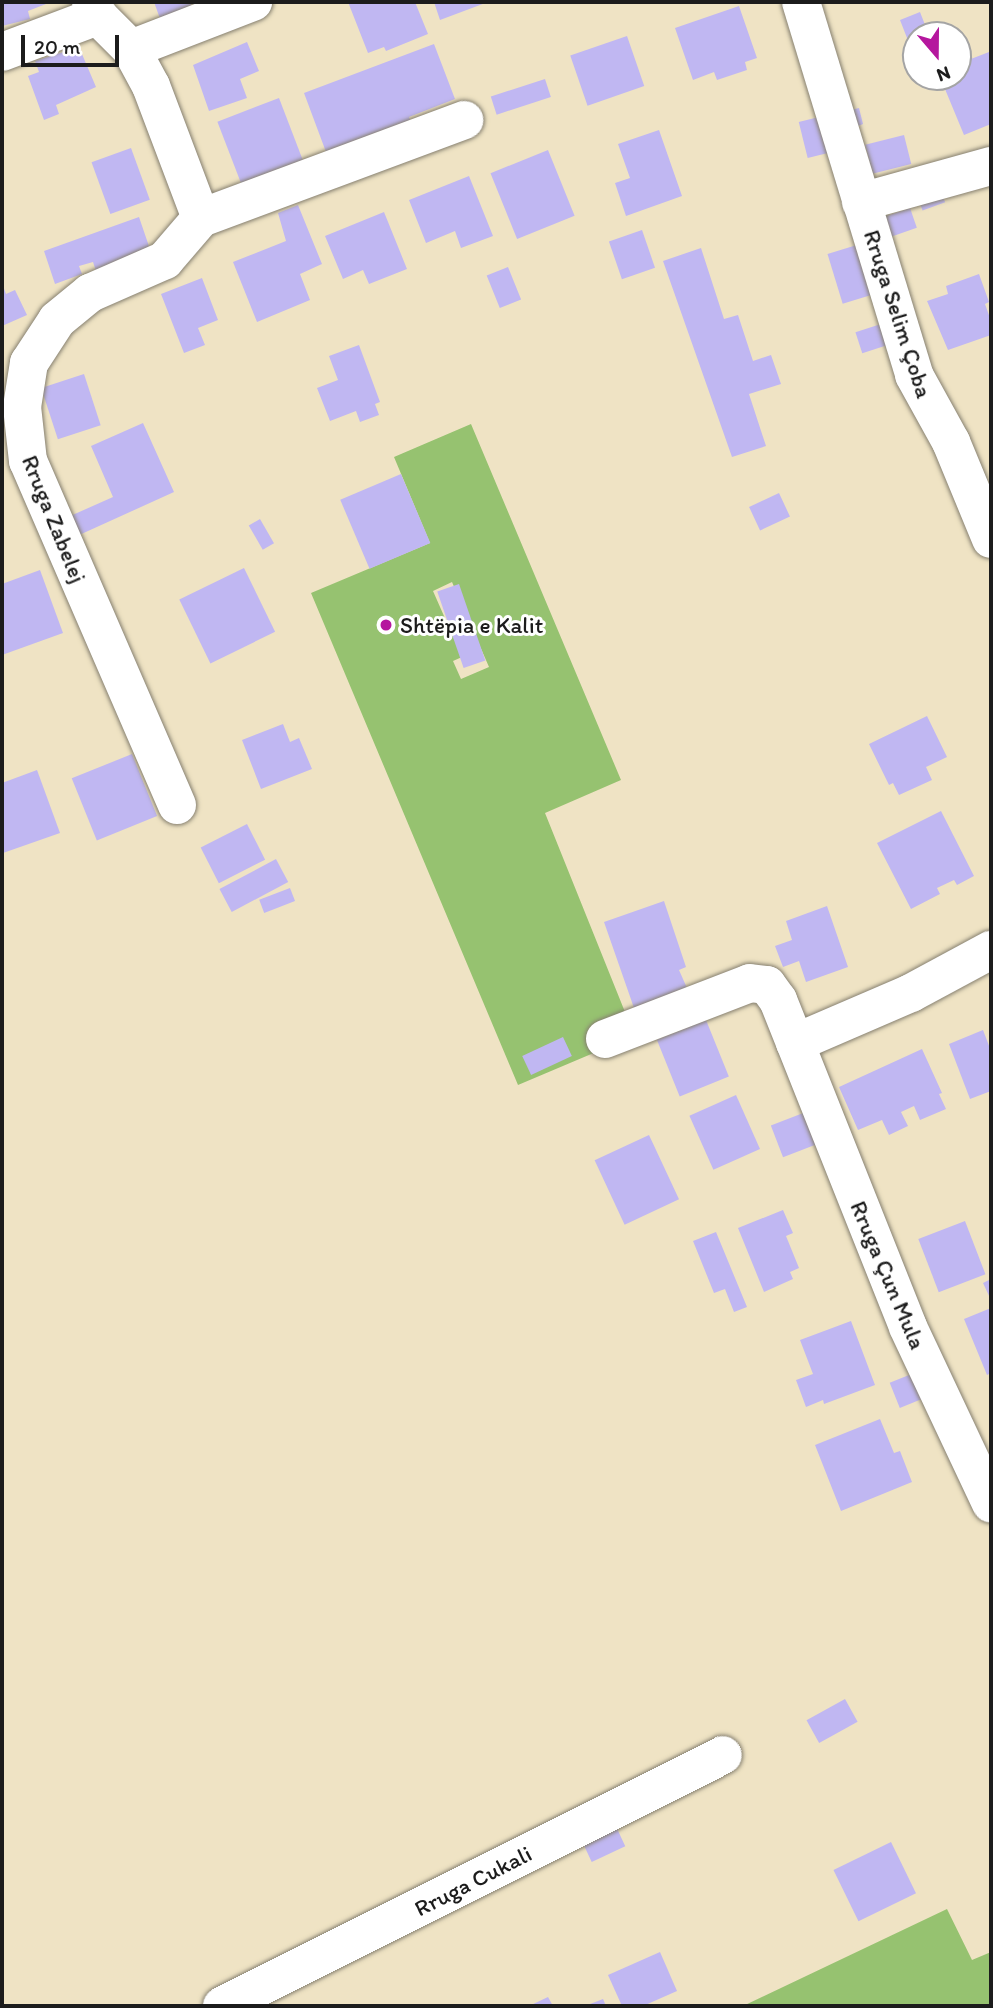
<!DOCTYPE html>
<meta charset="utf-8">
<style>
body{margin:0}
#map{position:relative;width:993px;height:2008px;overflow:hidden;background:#efe3c4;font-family:Itim,sans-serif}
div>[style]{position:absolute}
.green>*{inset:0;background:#96c270}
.building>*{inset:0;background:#c0b7f2;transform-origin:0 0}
.roads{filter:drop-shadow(0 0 2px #868070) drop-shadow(0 0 2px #868070)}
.minor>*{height:38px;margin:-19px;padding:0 19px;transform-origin:19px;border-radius:19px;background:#fff}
.dots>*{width:19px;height:19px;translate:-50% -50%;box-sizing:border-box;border:4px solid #fff;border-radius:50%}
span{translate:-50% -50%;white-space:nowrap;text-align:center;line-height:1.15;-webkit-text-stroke:6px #fff;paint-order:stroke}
.street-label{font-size:23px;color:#1c1c1c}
.poi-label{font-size:23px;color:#1c1c1c}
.left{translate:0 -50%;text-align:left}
.frame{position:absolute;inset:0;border:4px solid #1c1c1c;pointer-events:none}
.north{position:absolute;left:902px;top:21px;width:70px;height:70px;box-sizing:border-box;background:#fff;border:2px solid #a4a4a4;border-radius:50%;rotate:160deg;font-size:19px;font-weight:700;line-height:28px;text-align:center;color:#1c1c1c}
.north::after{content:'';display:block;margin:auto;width:24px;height:32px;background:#b5179e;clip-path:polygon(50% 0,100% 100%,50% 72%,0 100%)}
.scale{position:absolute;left:21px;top:35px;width:98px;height:32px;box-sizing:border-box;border:4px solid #1c1c1c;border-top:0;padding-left:9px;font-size:21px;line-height:24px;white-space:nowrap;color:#1c1c1c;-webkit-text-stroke:5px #fff;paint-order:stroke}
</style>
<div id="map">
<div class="green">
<i style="clip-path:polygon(evenodd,471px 424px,621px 780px,545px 813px,627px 1017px,596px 1052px,518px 1085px,311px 593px,430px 543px,394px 457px,471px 424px,452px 582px,489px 667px,461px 679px,453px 661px,462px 657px,433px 591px,452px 582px)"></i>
<i style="clip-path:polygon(947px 1909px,972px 1960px,991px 1952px,991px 2006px,743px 2006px)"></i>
</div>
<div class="building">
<i style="clip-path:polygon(2px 2px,45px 2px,46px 4px,28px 11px,30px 19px,2px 26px)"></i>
<i style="clip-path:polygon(154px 2px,190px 2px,194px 12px,162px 24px)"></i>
<i style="clip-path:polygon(348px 2px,415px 2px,428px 34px,386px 51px,384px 47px,368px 53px)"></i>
<i style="clip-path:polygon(434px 2px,488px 2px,440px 20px)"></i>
<i style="clip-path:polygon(739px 6px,757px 58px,745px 62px,747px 70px,717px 80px,714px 72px,693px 80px,675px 28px)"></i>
<i style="clip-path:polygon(920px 12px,929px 35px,916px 35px,916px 61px,900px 20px)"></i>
<i style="left:627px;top:36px;width:53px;height:60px;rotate:71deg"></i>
<i style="clip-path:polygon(247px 42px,259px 71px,240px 79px,247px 98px,209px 111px,193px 65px)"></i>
<i style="clip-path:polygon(434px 44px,455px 99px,409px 117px,415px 132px,326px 152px,304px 93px)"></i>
<i style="clip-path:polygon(79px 47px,96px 87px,56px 105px,59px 114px,44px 120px,28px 76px,39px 72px,35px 61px)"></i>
<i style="clip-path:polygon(989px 52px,991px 124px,964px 135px,940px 77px,958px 77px,958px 64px)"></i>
<i style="left:545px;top:79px;width:19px;height:57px;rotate:72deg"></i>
<i style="left:279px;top:98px;width:69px;height:66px;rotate:69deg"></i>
<i style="clip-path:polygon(859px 108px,863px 124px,856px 127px,851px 110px)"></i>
<i style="left:823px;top:116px;width:37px;height:25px;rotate:76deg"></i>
<i style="clip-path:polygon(659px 130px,682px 196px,626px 216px,615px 183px,630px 178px,618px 144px)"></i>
<i style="left:904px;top:135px;width:30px;height:40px;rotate:76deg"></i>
<i style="left:131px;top:148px;width:55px;height:42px;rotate:70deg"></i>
<i style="left:548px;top:150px;width:71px;height:62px;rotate:68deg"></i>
<i style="clip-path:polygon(469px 176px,493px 236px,461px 248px,455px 231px,426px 243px,409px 200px)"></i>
<i style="left:941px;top:191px;width:12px;height:24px;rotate:70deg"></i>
<i style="clip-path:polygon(298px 205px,322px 264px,300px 274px,310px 300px,257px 322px,233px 262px,286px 241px,278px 213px)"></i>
<i style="left:910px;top:208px;width:21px;height:34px;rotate:71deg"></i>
<i style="clip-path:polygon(384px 212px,407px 269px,369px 284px,363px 270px,343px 279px,325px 236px)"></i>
<i style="clip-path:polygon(139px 217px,153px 258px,98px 277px,93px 262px,79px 266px,82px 274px,55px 284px,44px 251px)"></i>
<i style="left:642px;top:230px;width:40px;height:35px;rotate:71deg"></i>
<i style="left:860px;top:244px;width:52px;height:34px;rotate:73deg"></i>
<i style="clip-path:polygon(701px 248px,724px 319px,738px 315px,753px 361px,771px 355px,781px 384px,749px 394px,766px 446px,732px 457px,663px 261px)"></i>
<i style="left:508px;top:267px;width:35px;height:23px;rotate:68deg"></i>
<i style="clip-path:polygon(979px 274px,989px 302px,985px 304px,991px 321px,991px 335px,948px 350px,927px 301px,948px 294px,946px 286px)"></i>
<i style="clip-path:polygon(202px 278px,218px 320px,198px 328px,205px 345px,184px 353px,161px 294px)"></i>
<i style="clip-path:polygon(2px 283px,6px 294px,15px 290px,27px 315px,2px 326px)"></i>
<i style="left:884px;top:323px;width:22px;height:30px;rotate:72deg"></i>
<i style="clip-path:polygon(359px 345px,380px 402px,375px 404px,379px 415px,360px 422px,356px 411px,330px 421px,317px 388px,338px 380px,329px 356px)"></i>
<i style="left:84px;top:374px;width:54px;height:45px;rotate:72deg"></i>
<i style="clip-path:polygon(143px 423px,174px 492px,77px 536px,68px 517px,113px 497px,91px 446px)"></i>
<i style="left:401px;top:474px;width:75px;height:66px;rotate:67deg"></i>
<i style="left:779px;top:493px;width:26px;height:33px;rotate:65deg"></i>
<i style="left:260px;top:519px;width:28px;height:13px;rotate:60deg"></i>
<i style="left:244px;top:568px;width:71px;height:72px;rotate:64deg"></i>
<i style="clip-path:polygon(40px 570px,63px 633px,2px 655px,2px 584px)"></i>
<i style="left:459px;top:584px;width:81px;height:23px;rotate:71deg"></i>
<i style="clip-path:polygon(927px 716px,947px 757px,926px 767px,932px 780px,899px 795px,893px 783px,889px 785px,869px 744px)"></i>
<i style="clip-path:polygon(283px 724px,290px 742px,299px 738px,312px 769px,261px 789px,242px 740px)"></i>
<i style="left:132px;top:754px;width:67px;height:65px;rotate:68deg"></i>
<i style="clip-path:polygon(37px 770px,60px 833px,3px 853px,2px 783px)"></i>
<i style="clip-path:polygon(941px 811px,974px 876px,957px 885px,954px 880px,937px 888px,940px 894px,911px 909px,877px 843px)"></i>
<i style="left:247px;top:824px;width:40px;height:52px;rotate:63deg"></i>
<i style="left:276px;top:859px;width:26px;height:64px;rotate:62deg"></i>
<i style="left:290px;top:888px;width:14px;height:33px;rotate:69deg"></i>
<i style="clip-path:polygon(664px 901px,686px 967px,679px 970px,687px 988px,634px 1008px,604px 922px)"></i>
<i style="clip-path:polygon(827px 906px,848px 967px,806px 982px,799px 961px,783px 967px,775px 946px,792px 940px,786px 921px)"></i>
<i style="left:706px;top:1020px;width:61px;height:53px;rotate:68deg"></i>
<i style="clip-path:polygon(983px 1030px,991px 1051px,991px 1091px,970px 1099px,949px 1044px)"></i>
<i style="left:563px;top:1037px;width:21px;height:45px;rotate:65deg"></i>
<i style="clip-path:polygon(922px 1049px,942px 1093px,939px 1094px,946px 1109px,920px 1120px,914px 1106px,901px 1112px,908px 1126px,889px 1135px,882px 1120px,858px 1130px,839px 1087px)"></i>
<i style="left:736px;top:1095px;width:59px;height:51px;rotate:66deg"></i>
<i style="left:811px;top:1110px;width:34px;height:43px;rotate:69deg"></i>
<i style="left:649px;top:1135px;width:71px;height:60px;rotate:65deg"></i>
<i style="clip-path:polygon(783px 1210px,793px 1233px,786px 1236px,799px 1268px,790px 1272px,793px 1279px,764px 1292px,738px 1228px)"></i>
<i style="left:965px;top:1221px;width:57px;height:50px;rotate:69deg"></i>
<i style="clip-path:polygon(716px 1232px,747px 1307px,734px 1312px,725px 1289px,714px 1293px,693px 1241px)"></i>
<i style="clip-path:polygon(991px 1279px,991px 1300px,983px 1283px)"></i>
<i style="clip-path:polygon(991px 1308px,991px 1373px,987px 1375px,964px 1319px)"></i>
<i style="clip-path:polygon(851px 1321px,875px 1385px,824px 1404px,823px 1400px,806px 1407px,796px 1380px,813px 1374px,800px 1340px)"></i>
<i style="left:924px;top:1369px;width:27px;height:37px;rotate:68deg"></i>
<i style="clip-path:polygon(880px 1419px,894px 1453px,900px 1451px,912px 1482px,841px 1511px,815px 1445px)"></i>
<i style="left:845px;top:1699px;width:26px;height:44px;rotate:61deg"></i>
<i style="left:613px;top:1820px;width:29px;height:37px;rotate:65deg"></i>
<i style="left:891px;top:1842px;width:57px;height:64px;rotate:64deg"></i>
<i style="clip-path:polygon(660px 1952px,677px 1991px,643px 2006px,622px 2006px,608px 1975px)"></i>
<i style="clip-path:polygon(548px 1997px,553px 2006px,529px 2006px)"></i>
<i style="clip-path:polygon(603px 1999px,606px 2006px,585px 2006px)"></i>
</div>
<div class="roads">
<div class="minor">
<i style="left:91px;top:2px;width:16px;rotate:63deg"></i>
<i style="left:98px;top:16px;width:47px;rotate:45deg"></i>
<i style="left:131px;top:49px;width:42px;rotate:61.6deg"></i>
<i style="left:151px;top:86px;width:141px;rotate:69.3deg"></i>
<i style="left:801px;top:2px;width:390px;rotate:73.1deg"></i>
<i style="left:914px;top:375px;width:77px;rotate:61.1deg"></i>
<i style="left:951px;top:442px;width:105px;rotate:67.6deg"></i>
<i style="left:131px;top:49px;width:131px;rotate:-21.1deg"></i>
<i style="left:2px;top:52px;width:103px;rotate:-20.6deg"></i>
<i style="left:861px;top:202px;width:135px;rotate:-15.5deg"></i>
<i style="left:177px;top:805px;width:375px;rotate:-113.4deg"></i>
<i style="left:28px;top:461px;width:54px;rotate:-96.3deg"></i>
<i style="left:22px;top:407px;width:45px;rotate:-81deg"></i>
<i style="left:29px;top:363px;width:51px;rotate:-56.9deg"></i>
<i style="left:57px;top:320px;width:43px;rotate:-39.3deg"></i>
<i style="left:90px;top:293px;width:82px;rotate:-23.7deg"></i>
<i style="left:165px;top:260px;width:55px;rotate:-49.4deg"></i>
<i style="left:201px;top:218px;width:281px;rotate:-20.4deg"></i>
<i style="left:605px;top:1039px;width:155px;rotate:-21.1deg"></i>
<i style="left:750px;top:983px;width:17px;rotate:7deg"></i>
<i style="left:767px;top:985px;width:19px;rotate:54deg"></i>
<i style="left:778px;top:1000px;width:352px;rotate:68.3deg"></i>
<i style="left:908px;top:1327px;width:195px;rotate:64.8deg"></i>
<i style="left:795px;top:1043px;width:126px;rotate:-23.3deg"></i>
<i style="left:911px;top:993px;width:91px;rotate:-28.3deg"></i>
<i style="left:222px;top:2006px;width:560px;rotate:-26.61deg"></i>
</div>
</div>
<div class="dots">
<i style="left:386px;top:625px;background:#b5179e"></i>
</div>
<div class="street-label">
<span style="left:898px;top:314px;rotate:72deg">Rruga Selim Çoba</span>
<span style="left:54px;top:519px;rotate:68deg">Rruga Zabelej</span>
<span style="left:888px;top:1275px;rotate:67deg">Rruga Çun Mula</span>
<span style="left:473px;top:1881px;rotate:-27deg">Rruga Cukali</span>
</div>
<div class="poi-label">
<span class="left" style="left:400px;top:625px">Shtëpia e Kalit</span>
</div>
<div class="frame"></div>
<div class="north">N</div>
<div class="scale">20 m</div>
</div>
